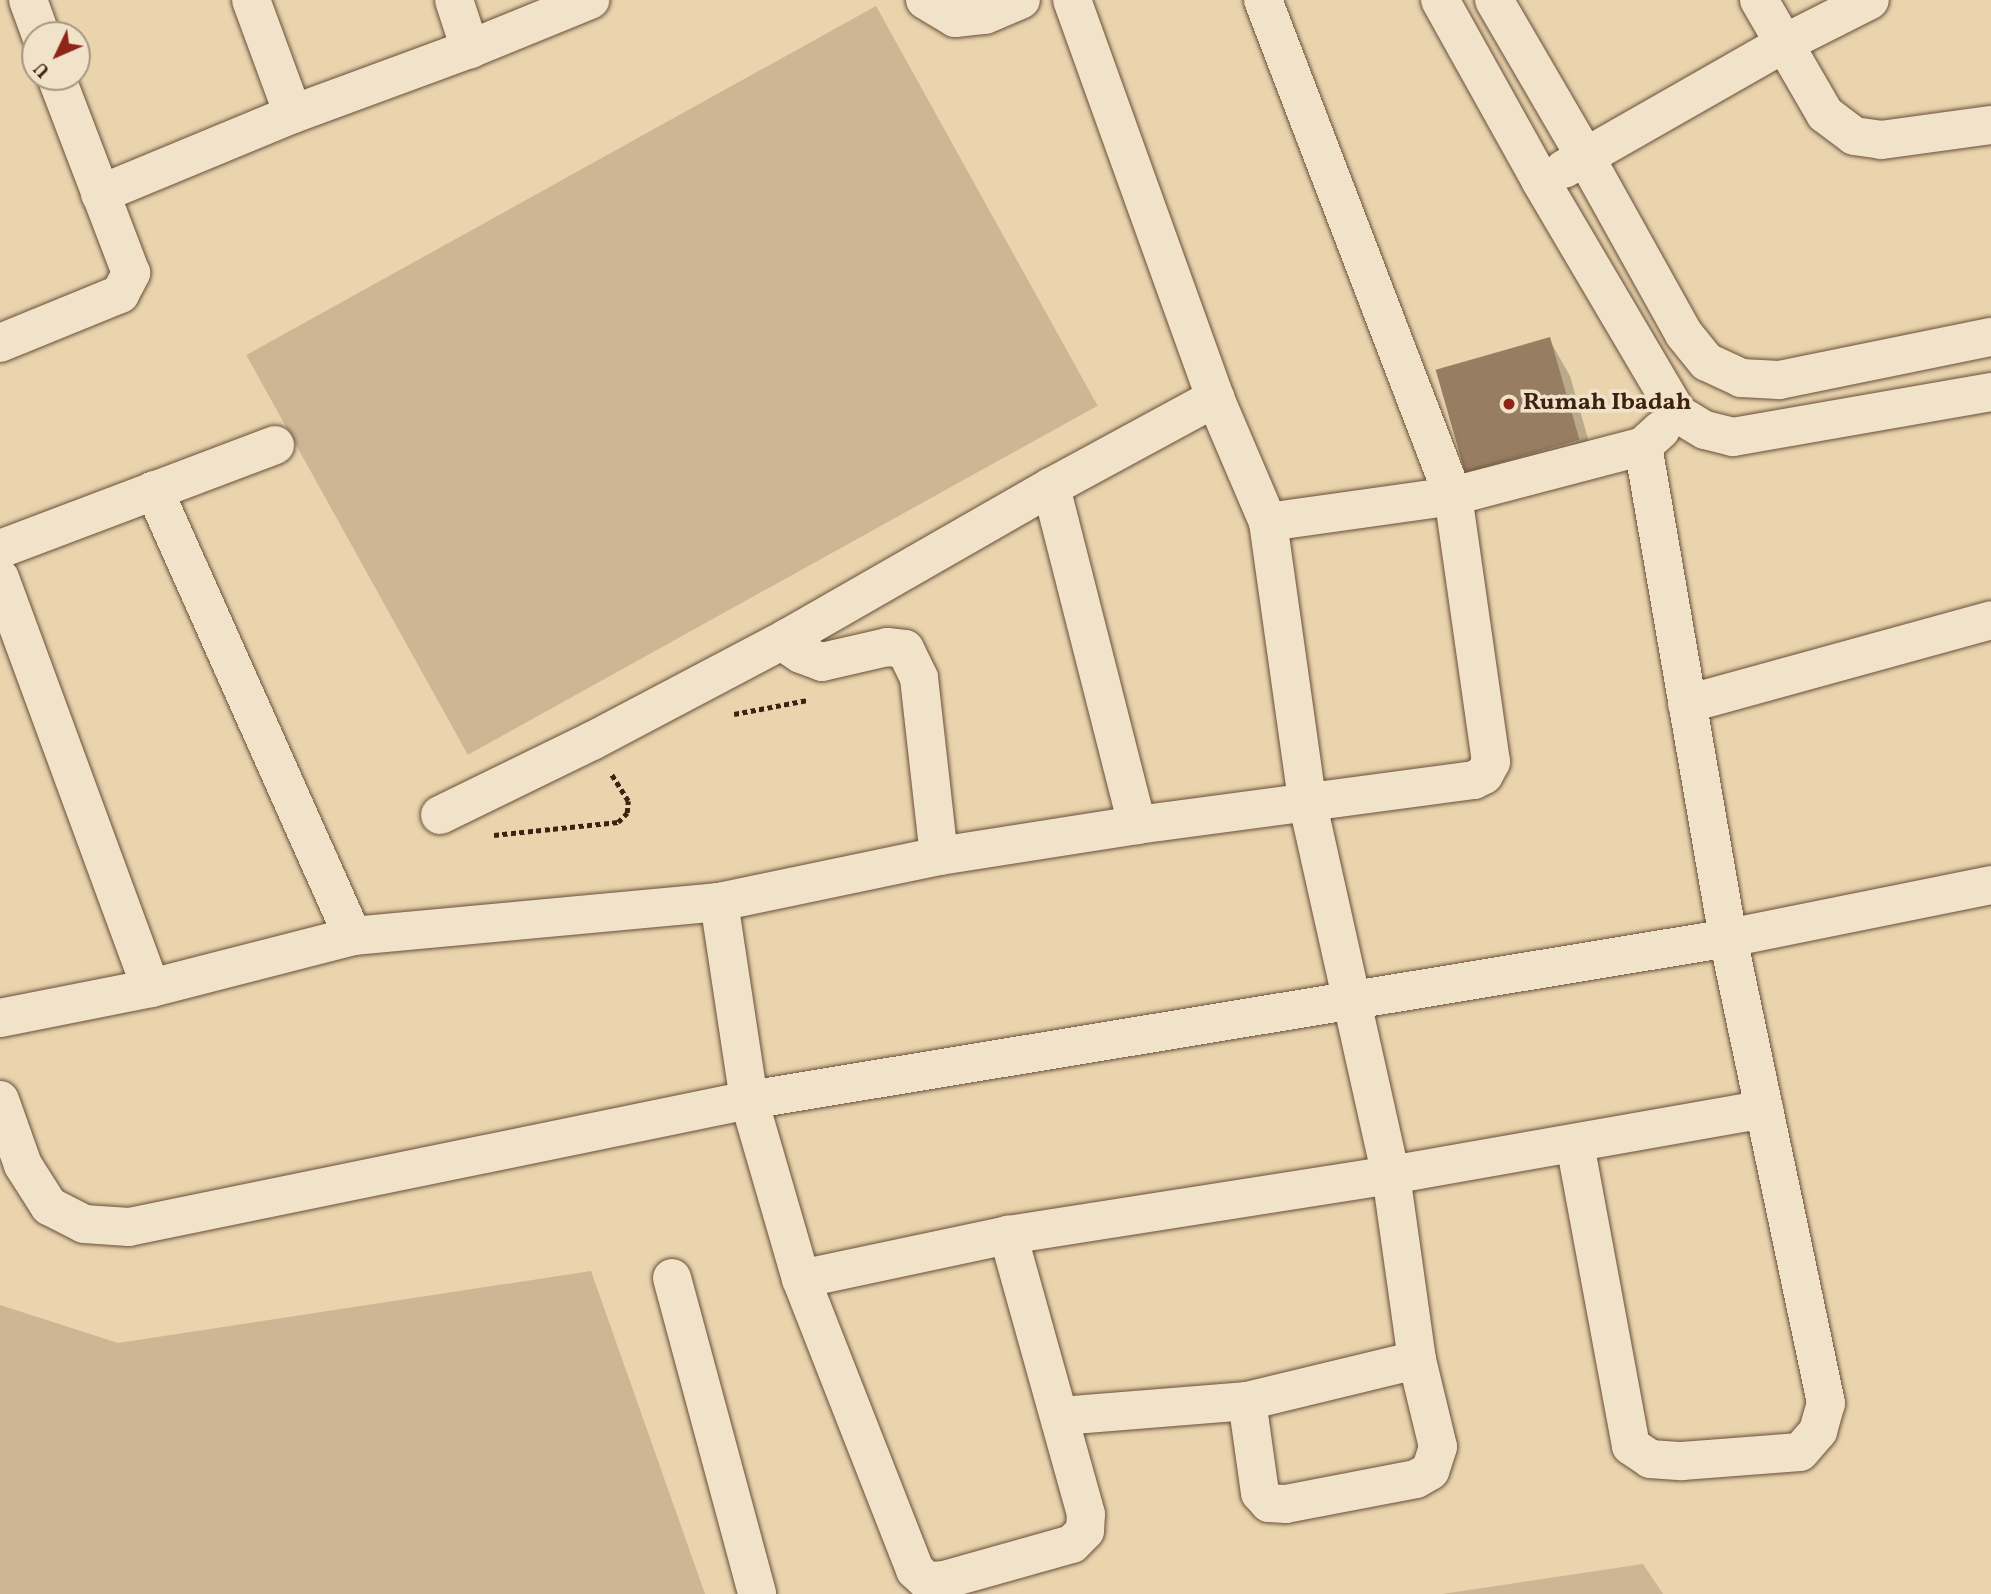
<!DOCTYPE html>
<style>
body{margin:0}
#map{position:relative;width:1991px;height:1594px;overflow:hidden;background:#e9d4ae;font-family:Vollkorn,serif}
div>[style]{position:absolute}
.green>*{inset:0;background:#ccb693;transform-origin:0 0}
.shadow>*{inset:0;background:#0003}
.building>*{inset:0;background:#977e63;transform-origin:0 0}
.path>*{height:4.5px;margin-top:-2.25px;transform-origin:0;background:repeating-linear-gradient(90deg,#3f2112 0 5px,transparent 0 8.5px)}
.roads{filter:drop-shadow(0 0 2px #6a4e39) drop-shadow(0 0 2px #6a4e39)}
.minor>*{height:38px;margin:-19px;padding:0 19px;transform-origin:19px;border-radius:19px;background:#f1e3ca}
.dots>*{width:19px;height:19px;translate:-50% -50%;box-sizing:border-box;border:4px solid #f1e3ca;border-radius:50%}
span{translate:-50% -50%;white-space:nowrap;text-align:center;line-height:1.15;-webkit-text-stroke:7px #f1e3ca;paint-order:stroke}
.poi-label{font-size:24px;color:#3f2112;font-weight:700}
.left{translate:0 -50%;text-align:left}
.north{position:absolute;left:21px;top:21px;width:70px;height:70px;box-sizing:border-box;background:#f1e3ca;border:2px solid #aa9580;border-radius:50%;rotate:226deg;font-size:19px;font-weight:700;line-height:28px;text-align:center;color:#3f2112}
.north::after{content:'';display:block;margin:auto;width:24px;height:32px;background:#8f2418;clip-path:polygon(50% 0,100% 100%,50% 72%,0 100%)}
</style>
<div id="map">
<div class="green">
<i style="left:876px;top:6px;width:457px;height:720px;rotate:61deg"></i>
<i style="clip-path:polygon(591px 1271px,705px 1594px,0 1594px,0 1305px,118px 1343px)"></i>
<i style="clip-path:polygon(1643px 1564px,1663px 1594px,1442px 1594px)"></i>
</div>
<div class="shadow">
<i style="clip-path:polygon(1549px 339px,1570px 376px,1599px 477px,1494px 505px,1472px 468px)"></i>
</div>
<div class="building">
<i style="left:1550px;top:337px;width:107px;height:119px;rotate:74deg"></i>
</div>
<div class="path">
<i style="left:734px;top:714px;width:75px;rotate:-10.7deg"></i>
<i style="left:494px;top:835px;width:125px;rotate:-6deg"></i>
<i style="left:618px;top:822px;width:13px;rotate:-45deg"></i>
<i style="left:627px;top:813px;width:12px;rotate:-85deg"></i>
<i style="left:628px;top:801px;width:31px;rotate:-122deg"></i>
</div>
<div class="roads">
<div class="minor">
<i style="left:28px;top:0;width:37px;rotate:70deg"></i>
<i style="left:251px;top:0;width:121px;rotate:69.8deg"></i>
<i style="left:454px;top:0;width:52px;rotate:71.9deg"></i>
<i style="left:925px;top:0;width:35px;rotate:31deg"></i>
<i style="left:955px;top:18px;width:30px;rotate:-6deg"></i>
<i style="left:985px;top:15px;width:39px;rotate:-23deg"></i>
<i style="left:1072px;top:0;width:423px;rotate:70.2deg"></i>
<i style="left:1215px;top:398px;width:135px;rotate:66.9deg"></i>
<i style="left:1268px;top:522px;width:286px;rotate:82deg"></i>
<i style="left:1308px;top:805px;width:379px;rotate:77.4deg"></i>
<i style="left:1391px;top:1175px;width:187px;rotate:82deg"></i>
<i style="left:1417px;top:1360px;width:89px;rotate:76.4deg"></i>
<i style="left:1438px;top:1447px;width:25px;rotate:108deg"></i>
<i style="left:1430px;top:1471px;width:16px;rotate:150deg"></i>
<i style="left:1416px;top:1479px;width:132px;rotate:169.1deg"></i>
<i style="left:1286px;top:1504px;width:17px;rotate:-177deg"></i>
<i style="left:1269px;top:1503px;width:13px;rotate:-132deg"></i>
<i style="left:1260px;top:1493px;width:93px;rotate:-98deg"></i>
<i style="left:1440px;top:0;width:206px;rotate:60.9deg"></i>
<i style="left:1540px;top:180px;width:272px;rotate:59.5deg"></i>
<i style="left:1678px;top:414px;width:31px;rotate:31deg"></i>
<i style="left:1705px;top:430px;width:29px;rotate:14deg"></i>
<i style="left:1733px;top:437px;width:262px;rotate:-9.9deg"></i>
<i style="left:1494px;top:0;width:183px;rotate:59.8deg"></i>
<i style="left:1586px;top:158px;width:201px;rotate:60.9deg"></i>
<i style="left:1684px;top:334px;width:36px;rotate:51deg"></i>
<i style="left:1707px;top:362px;width:38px;rotate:25deg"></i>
<i style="left:1741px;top:378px;width:38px;rotate:3deg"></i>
<i style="left:1779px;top:380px;width:216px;rotate:-11.5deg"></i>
<i style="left:1759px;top:0;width:132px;rotate:59.9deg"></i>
<i style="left:1825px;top:114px;width:36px;rotate:37deg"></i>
<i style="left:1854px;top:136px;width:27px;rotate:8deg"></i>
<i style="left:1881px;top:140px;width:111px;rotate:-7.8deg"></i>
<i style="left:1564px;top:169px;width:254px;rotate:-29.7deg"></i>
<i style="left:1785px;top:43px;width:95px;rotate:-26.8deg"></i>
<i style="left:100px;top:194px;width:209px;rotate:-22.5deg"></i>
<i style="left:293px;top:114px;width:189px;rotate:-20.2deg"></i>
<i style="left:470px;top:49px;width:130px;rotate:-22.2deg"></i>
<i style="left:0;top:343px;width:130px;rotate:-22.2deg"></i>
<i style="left:120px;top:294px;width:24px;rotate:-62deg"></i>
<i style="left:131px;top:273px;width:210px;rotate:-110.9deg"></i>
<i style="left:1051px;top:487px;width:349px;rotate:75.7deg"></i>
<i style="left:154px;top:490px;width:488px;rotate:66deg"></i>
<i style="left:1268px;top:522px;width:187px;rotate:-8deg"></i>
<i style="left:1453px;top:496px;width:196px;rotate:-14.7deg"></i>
<i style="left:1643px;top:446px;width:24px;rotate:-42deg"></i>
<i style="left:0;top:549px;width:294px;rotate:-20.7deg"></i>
<i style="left:0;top:578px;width:437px;rotate:69.8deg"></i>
<i style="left:787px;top:638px;width:11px;rotate:63deg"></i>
<i style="left:792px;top:648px;width:11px;rotate:34deg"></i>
<i style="left:801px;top:654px;width:22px;rotate:21deg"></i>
<i style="left:822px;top:662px;width:67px;rotate:-13deg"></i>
<i style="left:887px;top:647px;width:18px;rotate:6deg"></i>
<i style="left:905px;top:649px;width:32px;rotate:64deg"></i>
<i style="left:919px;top:678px;width:179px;rotate:83.6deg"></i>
<i style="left:1687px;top:704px;width:315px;rotate:-15.4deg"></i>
<i style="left:440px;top:815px;width:169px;rotate:-26deg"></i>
<i style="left:592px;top:741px;width:221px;rotate:-27.8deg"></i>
<i style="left:787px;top:638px;width:304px;rotate:-29.8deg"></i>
<i style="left:1051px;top:487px;width:187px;rotate:-28.5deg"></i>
<i style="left:719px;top:902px;width:200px;rotate:81.4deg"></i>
<i style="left:749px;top:1100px;width:186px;rotate:73.8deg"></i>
<i style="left:801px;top:1279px;width:313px;rotate:68.6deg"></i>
<i style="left:915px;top:1570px;width:16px;rotate:43deg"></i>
<i style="left:927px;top:1581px;width:17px;rotate:-3deg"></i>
<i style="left:944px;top:1580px;width:133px;rotate:-15.7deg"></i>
<i style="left:1072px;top:1544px;width:18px;rotate:-45deg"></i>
<i style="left:1085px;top:1531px;width:17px;rotate:-87deg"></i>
<i style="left:1086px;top:1514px;width:290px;rotate:-105.6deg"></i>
<i style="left:0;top:1018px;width:154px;rotate:-11.2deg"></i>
<i style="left:151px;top:988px;width:209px;rotate:-14.4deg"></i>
<i style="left:353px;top:936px;width:368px;rotate:-5.3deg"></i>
<i style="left:719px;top:902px;width:225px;rotate:-11.8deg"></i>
<i style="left:939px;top:856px;width:200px;rotate:-8.9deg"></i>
<i style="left:1137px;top:825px;width:340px;rotate:-7.6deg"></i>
<i style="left:1474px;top:780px;width:11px;rotate:-27deg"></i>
<i style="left:1484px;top:775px;width:15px;rotate:-62deg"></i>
<i style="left:1491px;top:762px;width:269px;rotate:-98.1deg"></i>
<i style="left:1453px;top:496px;width:531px;rotate:-110.96deg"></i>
<i style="left:0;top:1100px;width:69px;rotate:70.5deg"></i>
<i style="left:23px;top:1165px;width:49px;rotate:57.6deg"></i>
<i style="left:49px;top:1206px;width:39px;rotate:27deg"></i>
<i style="left:84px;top:1224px;width:45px;rotate:3.8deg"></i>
<i style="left:129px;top:1227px;width:633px;rotate:-11.58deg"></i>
<i style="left:749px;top:1100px;width:987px;rotate:-9.39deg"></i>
<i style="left:1723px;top:939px;width:273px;rotate:-11.4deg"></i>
<i style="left:1575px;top:1144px;width:307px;rotate:79.5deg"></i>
<i style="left:1631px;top:1446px;width:23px;rotate:34deg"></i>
<i style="left:1650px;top:1459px;width:32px;rotate:4deg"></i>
<i style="left:1682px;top:1461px;width:118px;rotate:-4.4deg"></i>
<i style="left:1800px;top:1452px;width:28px;rotate:-49deg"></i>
<i style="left:1818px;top:1431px;width:29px;rotate:-74deg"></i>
<i style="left:1826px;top:1403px;width:475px;rotate:-101.9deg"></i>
<i style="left:1728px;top:938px;width:499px;rotate:-99.8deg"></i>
<i style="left:672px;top:1278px;width:327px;rotate:74.9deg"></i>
<i style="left:801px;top:1279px;width:212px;rotate:-12deg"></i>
<i style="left:1008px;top:1235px;width:388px;rotate:-8.9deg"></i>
<i style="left:1391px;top:1175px;width:379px;rotate:-10deg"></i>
<i style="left:1061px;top:1416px;width:187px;rotate:-4.6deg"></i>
<i style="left:1247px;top:1401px;width:175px;rotate:-13.6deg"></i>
</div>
</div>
<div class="dots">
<i style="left:1509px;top:404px;background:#8f2418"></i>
</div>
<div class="poi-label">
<span class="left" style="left:1523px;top:404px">Rumah Ibadah</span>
</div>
<div class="north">U</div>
</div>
